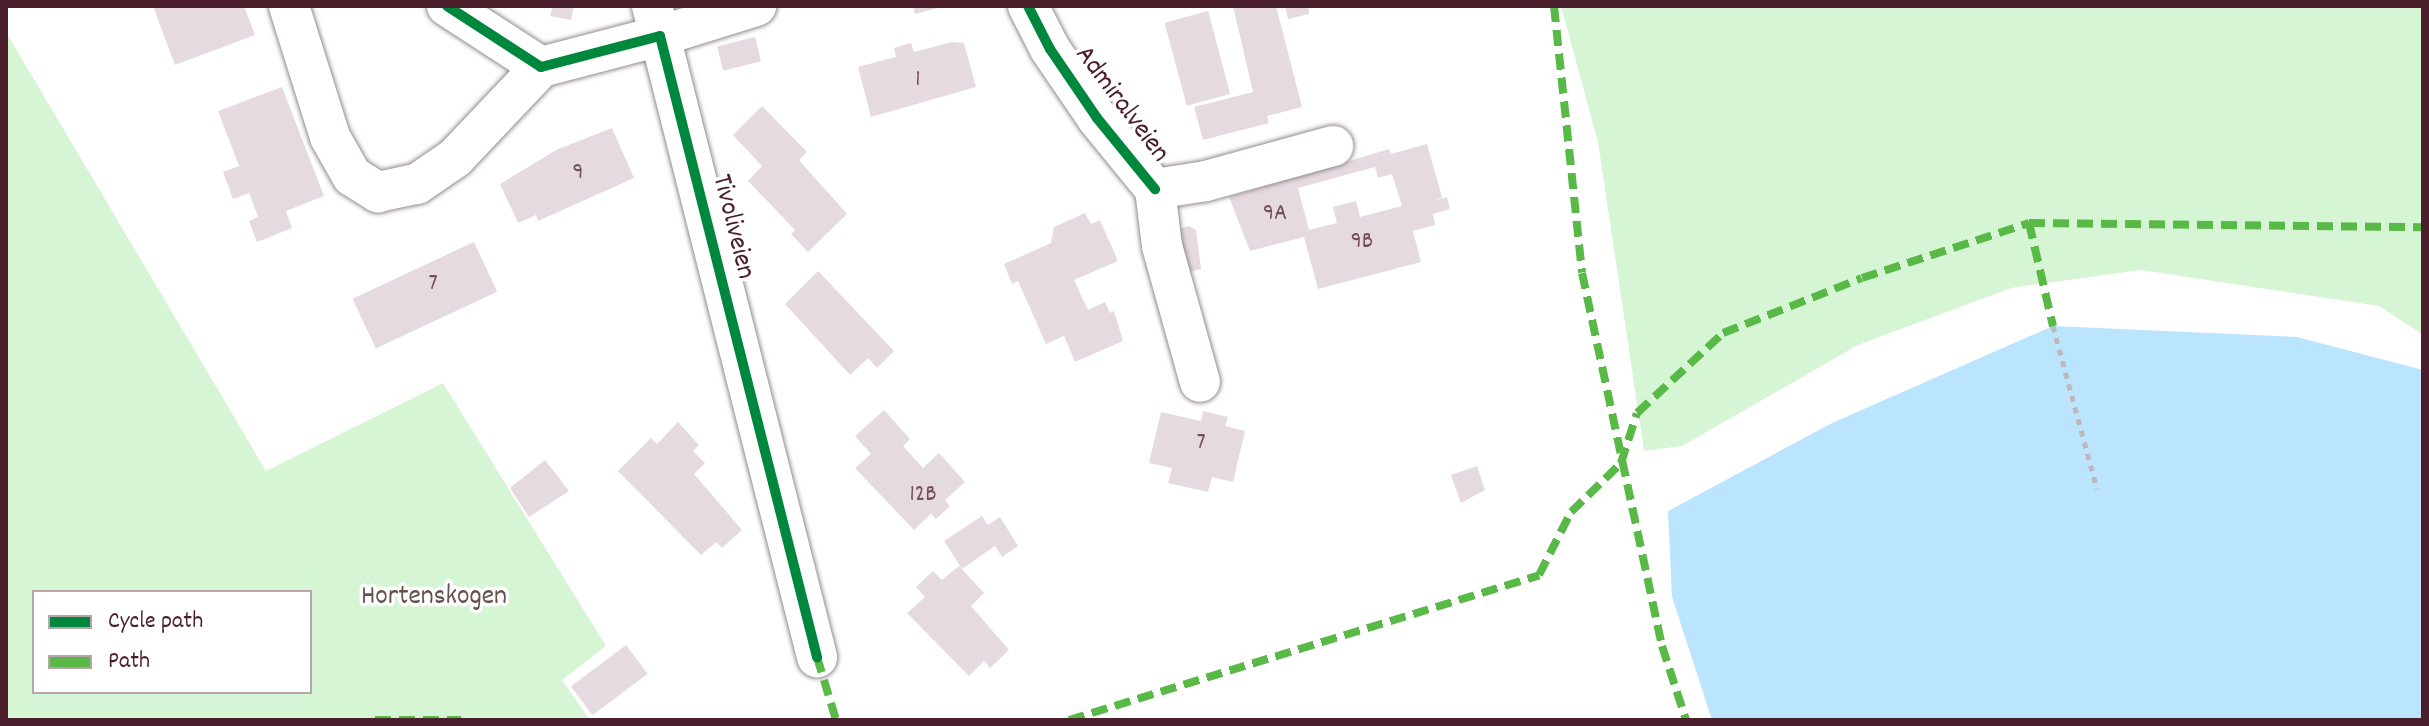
<!DOCTYPE html>
<style>
body{margin:0}
#map{position:relative;width:2429px;height:726px;overflow:hidden;background:#fff;font-family:Dekko,sans-serif}
div>[style]{position:absolute}
.green>*{inset:0;background:#d6f5d4}
.water>*{inset:0;background:#bbe4fe}
.building>*{inset:0;background:#e5dadf;transform-origin:0 0}
.path>*{height:5px;margin-top:-2.5px;transform-origin:0;background:repeating-linear-gradient(90deg,#bdb8b9 0 6px,transparent 0 12px)}
.roads{filter:drop-shadow(0 0 2px #948c8e) drop-shadow(0 0 2px #948c8e)}
.minor>*{height:40px;margin:-20px;padding:0 20px;transform-origin:20px;border-radius:20px;background:#fff}
.quiet>*{height:8px;margin-top:-4px;transform-origin:0;background:repeating-linear-gradient(90deg,#58b947 0 16px,transparent 0 24px)}
.cycleway>*{height:10px;margin:-5px;padding:0 5px;transform-origin:5px;border-radius:5px;background:#00873e}
span{translate:-50% -50%;white-space:nowrap;text-align:center;line-height:1.15;-webkit-text-stroke:7px #fff;paint-order:stroke}
.number-label{font-size:24px;color:#714e58}
.number-label span{-webkit-text-stroke-width:0}
.street-label{font-size:28px;color:#4a1f2b}
.park-label{font-size:28px;color:#65524c}
.frame{position:absolute;inset:0;border:8px solid #4a1f2b;pointer-events:none}
.legend{position:absolute;left:32px;top:590px;width:280px;height:104px;box-sizing:border-box;background:#fff;border:2px solid #b7a5aa;margin:0;padding:10px 14px;list-style:none;font-size:24px;color:#4a1f2b}
.legend li{display:flex;align-items:center;gap:16px;height:40px}
.legend b{width:40px;border:2px solid #b7a5aa}
</style>
<div id="map">
<div class="green">
<i style="clip-path:polygon(1561px 6px,2423px 6px,2423px 335px,2379px 306px,2141px 270px,2011px 288px,1858px 345px,1682px 446px,1644px 451px,1598px 142px)"></i>
<i style="clip-path:polygon(evenodd,6px 32px,266px 471px,443px 383px,606px 646px,562px 680px,590px 720px,6px 720px,6px 32px,34px 592px,310px 592px,310px 692px,34px 692px,34px 592px)"></i>
</div>
<div class="water">
<i style="clip-path:polygon(2053px 326px,2297px 337px,2423px 370px,2423px 720px,1712px 720px,1672px 597px,1668px 511px,1832px 423px)"></i>
</div>
<div class="building">
<i style="clip-path:polygon(153px 6px,244px 6px,255px 35px,175px 65px)"></i>
<i style="clip-path:polygon(553px 6px,574px 6px,571px 20px,550px 16px)"></i>
<i style="clip-path:polygon(913px 6px,942px 6px,942px 7px,915px 14px)"></i>
<i style="clip-path:polygon(1233px 6px,1276px 6px,1302px 107px,1267px 116px,1269px 123px,1203px 140px,1194px 107px,1253px 92px)"></i>
<i style="clip-path:polygon(1285px 6px,1308px 6px,1309px 14px,1288px 19px)"></i>
<i style="left:1208px;top:11px;width:86px;height:45px;rotate:75deg"></i>
<i style="left:755px;top:37px;width:25px;height:39px;rotate:76deg"></i>
<i style="clip-path:polygon(952px 42px,964px 43px,976px 87px,871px 117px,858px 67px,896px 57px,894px 48px,911px 43px,914px 52px)"></i>
<i style="clip-path:polygon(282px 87px,324px 196px,286px 211px,292px 228px,257px 242px,249px 221px,258px 217px,249px 193px,233px 199px,223px 172px,239px 166px,218px 111px)"></i>
<i style="clip-path:polygon(762px 106px,807px 152px,799px 160px,847px 214px,808px 252px,791px 234px,795px 230px,748px 181px,762px 166px,733px 135px)"></i>
<i style="clip-path:polygon(612px 128px,634px 178px,538px 221px,536px 215px,518px 223px,500px 184px,556px 150px)"></i>
<i style="clip-path:polygon(evenodd,1427px 144px,1442px 197px,1435px 200px,1447px 197px,1450px 209px,1433px 214px,1435px 225px,1413px 231px,1421px 262px,1318px 289px,1304px 237px,1250px 251px,1229px 197px,1389px 149px,1391px 154px,1427px 144px,1375px 167px,1378px 178px,1392px 174px,1402px 206px,1360px 217px,1356px 201px,1333px 207px,1337px 223px,1309px 230px,1298px 188px,1375px 167px)"></i>
<i style="clip-path:polygon(1085px 213px,1091px 224px,1100px 220px,1118px 261px,1074px 280px,1088px 310px,1105px 302px,1110px 313px,1114px 311px,1123px 341px,1075px 362px,1064px 336px,1046px 344px,1018px 281px,1012px 284px,1004px 264px,1051px 243px,1054px 227px)"></i>
<i style="clip-path:polygon(1189px 226px,1196px 230px,1201px 269px,1182px 274px,1169px 232px)"></i>
<i style="left:474px;top:242px;width:55px;height:134px;rotate:65deg"></i>
<i style="clip-path:polygon(818px 271px,894px 351px,877px 368px,868px 358px,850px 375px,785px 304px)"></i>
<i style="clip-path:polygon(884px 410px,910px 439px,903px 446px,923px 468px,939px 453px,965px 482px,945px 500px,950px 506px,936px 519px,931px 514px,914px 530px,855px 468px,871px 454px,855px 436px)"></i>
<i style="clip-path:polygon(1203px 411px,1228px 417px,1225px 426px,1245px 431px,1233px 482px,1212px 477px,1208px 492px,1168px 483px,1172px 468px,1149px 463px,1161px 412px,1201px 421px)"></i>
<i style="clip-path:polygon(678px 422px,699px 445px,693px 451px,705px 463px,694px 474px,742px 530px,722px 548px,716px 542px,701px 555px,618px 471px,651px 438px,657px 444px)"></i>
<i style="clip-path:polygon(545px 460px,569px 491px,529px 517px,510px 488px)"></i>
<i style="clip-path:polygon(1477px 466px,1485px 490px,1461px 503px,1451px 475px)"></i>
<i style="clip-path:polygon(982px 516px,988px 525px,1000px 517px,1018px 546px,1002px 557px,995px 546px,962px 569px,944px 541px)"></i>
<i style="clip-path:polygon(959px 566px,984px 593px,971px 606px,1009px 650px,990px 668px,984px 661px,969px 676px,907px 613px,925px 597px,916px 587px,933px 571px,942px 580px)"></i>
<i style="left:626px;top:645px;width:36px;height:69px;rotate:53deg"></i>
</div>
<div class="path">
<i style="left:2053px;top:326px;width:169px;rotate:74.9deg"></i>
</div>
<div class="roads">
<div class="minor">
<i style="left:289px;top:6px;width:137px;rotate:72.6deg"></i>
<i style="left:330px;top:137px;width:45px;rotate:60.6deg"></i>
<i style="left:352px;top:176px;width:31px;rotate:32deg"></i>
<i style="left:378px;top:192px;width:40px;rotate:-12deg"></i>
<i style="left:417px;top:184px;width:46px;rotate:-34.4deg"></i>
<i style="left:455px;top:158px;width:125px;rotate:-46.6deg"></i>
<i style="left:447px;top:6px;width:112px;rotate:33deg"></i>
<i style="left:541px;top:67px;width:123px;rotate:-14.6deg"></i>
<i style="left:660px;top:36px;width:641px;rotate:75.81deg"></i>
<i style="left:652px;top:6px;width:31px;rotate:75deg"></i>
<i style="left:660px;top:36px;width:101px;rotate:-17.4deg"></i>
<i style="left:1028px;top:6px;width:48px;rotate:62.9deg"></i>
<i style="left:1050px;top:49px;width:83px;rotate:55.7deg"></i>
<i style="left:1097px;top:118px;width:92px;rotate:50.8deg"></i>
<i style="left:1155px;top:189px;width:57px;rotate:83deg"></i>
<i style="left:1162px;top:246px;width:141px;rotate:74.4deg"></i>
<i style="left:1155px;top:189px;width:52px;rotate:-8.9deg"></i>
<i style="left:1206px;top:181px;width:132px;rotate:-15.4deg"></i>
</div>
</div>
<div class="quiet">
<i style="left:1554px;top:6px;width:268px;rotate:84deg"></i>
<i style="left:1582px;top:273px;width:381px;rotate:77.9deg"></i>
<i style="left:1662px;top:646px;width:78px;rotate:72deg"></i>
<i style="left:2029px;top:223px;width:106px;rotate:76.9deg"></i>
<i style="left:817px;top:657px;width:66px;rotate:73.2deg"></i>
<i style="left:375px;top:720px;width:86px"></i>
<i style="left:1069px;top:720px;width:492px;rotate:-17.1deg"></i>
<i style="left:1539px;top:575px;width:71px;rotate:-63.1deg"></i>
<i style="left:1571px;top:512px;width:70px;rotate:-44.4deg"></i>
<i style="left:1621px;top:463px;width:52px;rotate:-72.3deg"></i>
<i style="left:1637px;top:413px;width:117px;rotate:-42.9deg"></i>
<i style="left:1723px;top:333px;width:149px;rotate:-21.6deg"></i>
<i style="left:1862px;top:278px;width:176px;rotate:-18.2deg"></i>
<i style="left:2029px;top:223px;width:394px;rotate:0.6deg"></i>
</div>
<div class="cycleway">
<i style="left:447px;top:6px;width:112px;rotate:33deg"></i>
<i style="left:541px;top:67px;width:123px;rotate:-14.6deg"></i>
<i style="left:660px;top:36px;width:641px;rotate:75.81deg"></i>
<i style="left:1028px;top:6px;width:48px;rotate:62.9deg"></i>
<i style="left:1050px;top:49px;width:83px;rotate:55.7deg"></i>
<i style="left:1097px;top:118px;width:92px;rotate:50.8deg"></i>
</div>
<div class="number-label">
<span style="left:918px;top:81px">1</span>
<span style="left:578px;top:174px">9</span>
<span style="left:1275px;top:215px">9A</span>
<span style="left:1362px;top:243px">9B</span>
<span style="left:433px;top:285px">7</span>
<span style="left:1201px;top:444px">7</span>
<span style="left:923px;top:496px">12B</span>
</div>
<div class="street-label">
<span style="left:1121px;top:105px;rotate:53deg">Admiralveien</span>
<span style="left:732px;top:227px;rotate:76deg">Tivoliveien</span>
</div>
<div class="park-label">
<span style="left:434px;top:598px">Hortenskogen</span>
</div>
<div class="frame"></div>
<ul class="legend">
<li><b style="height:10px;background:#00873e"></b>Cycle path</li>
<li><b style="height:10px;background:#58b947"></b>Path</li>
</ul>
</div>
